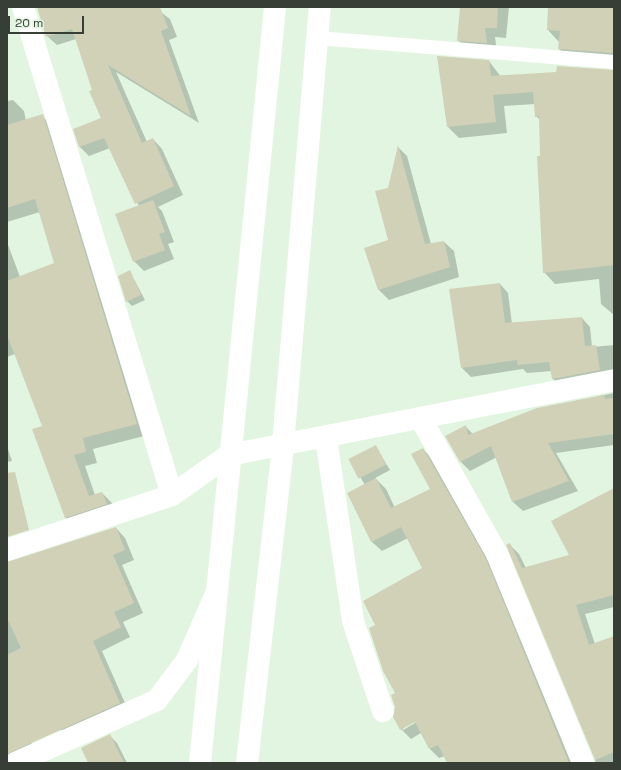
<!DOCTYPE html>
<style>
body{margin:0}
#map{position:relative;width:621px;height:770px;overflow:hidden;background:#e2f5e0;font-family:"Space Grotesk",sans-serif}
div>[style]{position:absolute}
.shadow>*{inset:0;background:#0003}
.building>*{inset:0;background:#d1d1b8;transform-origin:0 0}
.service>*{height:14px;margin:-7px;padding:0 7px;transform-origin:7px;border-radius:7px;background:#fff}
.minor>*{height:22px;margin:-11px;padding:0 11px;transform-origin:11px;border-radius:11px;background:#fff}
.secondary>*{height:22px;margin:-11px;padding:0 11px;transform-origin:11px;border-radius:11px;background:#fff}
span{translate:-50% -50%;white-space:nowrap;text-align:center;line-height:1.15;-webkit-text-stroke:4px #e2f5e0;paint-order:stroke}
.frame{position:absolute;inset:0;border:8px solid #363e36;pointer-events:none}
.scale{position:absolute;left:8px;top:16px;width:76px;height:18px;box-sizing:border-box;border:2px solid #363e36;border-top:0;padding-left:5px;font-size:12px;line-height:14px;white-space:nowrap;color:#363e36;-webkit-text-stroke:3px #e2f5e0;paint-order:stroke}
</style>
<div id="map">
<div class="shadow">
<i style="clip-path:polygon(38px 7px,154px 7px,170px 19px,177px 37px,169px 40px,199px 123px,116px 72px,147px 142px,153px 139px,162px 149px,183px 195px,158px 207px,162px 211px,174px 242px,168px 244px,174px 259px,144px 271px,134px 261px,139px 206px,110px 148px,89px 156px,80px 147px,74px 129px,102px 119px,76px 39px,57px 45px,47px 36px)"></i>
<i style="clip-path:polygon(461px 7px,509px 7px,506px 38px,495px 37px,497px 53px,468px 50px,458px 40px)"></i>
<i style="clip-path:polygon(549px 7px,614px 7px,614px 64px,571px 60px,559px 49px,559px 42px,548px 30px)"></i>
<i style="clip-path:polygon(438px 57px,489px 61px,501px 77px,614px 71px,614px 315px,601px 304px,599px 279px,555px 284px,544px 272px,540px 120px,536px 116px,535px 104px,504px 106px,507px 133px,459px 138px,448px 127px)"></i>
<i style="clip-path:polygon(13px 100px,24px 111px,26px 121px,42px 116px,53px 127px,148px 435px,93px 449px,97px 463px,85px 466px,95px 495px,102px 493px,113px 504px,76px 528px,65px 517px,43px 427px,15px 354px,7px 357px,7px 242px,20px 277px,56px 264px,40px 212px,7px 222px,7px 101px)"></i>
<i style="clip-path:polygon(398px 147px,407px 156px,431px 244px,444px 242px,454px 251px,459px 277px,389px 300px,379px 290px,365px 249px,389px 240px,389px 189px)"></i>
<i style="clip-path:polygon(130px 272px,145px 300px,132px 306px,127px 301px)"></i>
<i style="clip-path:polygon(500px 284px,508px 293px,512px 324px,582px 318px,590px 327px,592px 347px,614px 345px,614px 377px,562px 388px,553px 379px,552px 371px,527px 373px,523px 369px,471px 377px,462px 368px)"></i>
<i style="clip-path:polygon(614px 393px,614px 445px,556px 453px,578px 491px,523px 511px,513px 502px,497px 457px,470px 471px,460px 461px,466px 427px,473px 434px,538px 409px)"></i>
<i style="clip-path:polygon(7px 446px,12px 461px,7px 462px)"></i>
<i style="clip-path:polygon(evenodd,376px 447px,390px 470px,375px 478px,386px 489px,395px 508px,431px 490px,423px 449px,432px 459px,495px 570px,574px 763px,448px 763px,445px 756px,439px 758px,430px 749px,421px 733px,411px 739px,401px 729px,396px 707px,396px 693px,376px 626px,364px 602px,424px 569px,408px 538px,382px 551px,372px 542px,348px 494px,365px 485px,350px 460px,376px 447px,419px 719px,420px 720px,403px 730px,403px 727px,419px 719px)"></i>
<i style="clip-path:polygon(614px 489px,614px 607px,585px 614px,595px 644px,614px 637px,614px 763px,595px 763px,596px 758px,510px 545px,519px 554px,526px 568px,571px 556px)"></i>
<i style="clip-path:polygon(116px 528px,125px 538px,134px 560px,122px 565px,143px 613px,123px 622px,130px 637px,102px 651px,129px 712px,70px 739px,7px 676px,7px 575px)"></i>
<i style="clip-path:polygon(7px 704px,19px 713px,36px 754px,7px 763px)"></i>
<i style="clip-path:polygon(110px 736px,117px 743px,127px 763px,89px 763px)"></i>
</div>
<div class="building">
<i style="clip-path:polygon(37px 7px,160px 7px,168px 28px,161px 31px,191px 116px,108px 65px,142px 143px,153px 138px,174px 186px,135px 204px,104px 138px,79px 147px,73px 129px,101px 118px,89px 91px,92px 90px,72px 29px,46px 37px)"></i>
<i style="clip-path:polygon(460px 7px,498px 7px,497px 28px,485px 28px,487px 43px,457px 41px)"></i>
<i style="clip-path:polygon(548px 7px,614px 7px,614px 53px,558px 49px,560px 31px,547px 30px)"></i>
<i style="clip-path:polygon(437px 56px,489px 60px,491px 76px,556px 72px,557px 66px,614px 70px,614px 265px,543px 273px,537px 156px,540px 156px,539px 116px,535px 117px,533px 92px,493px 95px,496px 122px,447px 127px)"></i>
<i style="clip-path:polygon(43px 114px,137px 424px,83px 438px,86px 452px,74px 455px,89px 496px,102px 492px,107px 504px,65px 518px,32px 429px,42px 426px,7px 335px,7px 281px,54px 263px,35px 199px,7px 208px,7px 125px)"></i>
<i style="clip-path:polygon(398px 145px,425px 244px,444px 241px,450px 267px,378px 290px,364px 248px,388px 240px,375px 191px,388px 188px)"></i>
<i style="clip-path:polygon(153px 200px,165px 232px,159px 234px,165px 250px,133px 262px,115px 214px)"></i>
<i style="clip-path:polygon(130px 270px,141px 295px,126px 302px,118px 276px)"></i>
<i style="clip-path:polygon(500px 283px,505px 323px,582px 317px,585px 346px,596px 345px,600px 370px,552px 379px,549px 362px,518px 365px,517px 360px,461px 368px,449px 289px)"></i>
<i style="clip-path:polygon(604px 395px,605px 399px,614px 398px,614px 434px,548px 443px,569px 481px,512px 502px,491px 446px,460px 462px,445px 436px,466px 425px,468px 435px,537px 408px)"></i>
<i style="left:376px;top:445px;width:22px;height:31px;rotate:63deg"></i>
<i style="clip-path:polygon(423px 448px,486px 559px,569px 763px,447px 763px,438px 745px,429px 749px,415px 722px,400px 730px,393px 717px,395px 707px,391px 695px,395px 693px,383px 671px,369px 628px,375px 625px,363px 601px,422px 568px,401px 527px,371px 542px,347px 493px,376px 478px,391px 508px,430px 489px,411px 454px)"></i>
<i style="clip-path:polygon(15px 472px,29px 530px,7px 537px,7px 473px)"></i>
<i style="clip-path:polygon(614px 488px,614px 595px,576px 605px,589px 645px,614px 636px,614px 752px,595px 760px,506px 545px,510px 543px,522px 568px,569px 555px,551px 521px)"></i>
<i style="clip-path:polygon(116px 527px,125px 550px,113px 555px,134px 603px,114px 612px,121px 627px,93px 641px,120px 703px,7px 754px,7px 655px,21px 648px,7px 618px,7px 562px)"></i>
<i style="clip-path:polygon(110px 734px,124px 763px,88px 763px,81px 748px)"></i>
</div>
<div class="service">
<i style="left:317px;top:38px;width:298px;rotate:4.6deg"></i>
</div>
<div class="minor">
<i style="left:23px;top:7px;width:510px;rotate:73.02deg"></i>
<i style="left:421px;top:419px;width:155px;rotate:60.6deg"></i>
<i style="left:497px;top:554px;width:226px;rotate:67.6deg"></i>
<i style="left:326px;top:438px;width:185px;rotate:81.6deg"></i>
<i style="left:353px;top:621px;width:95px;rotate:71.6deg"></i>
<i style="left:7px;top:550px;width:174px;rotate:-18.4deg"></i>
<i style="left:172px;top:495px;width:70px;rotate:-35.1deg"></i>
<i style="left:229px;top:455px;width:392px;rotate:-11deg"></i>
<i style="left:15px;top:763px;width:155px;rotate:-23.9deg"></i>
<i style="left:157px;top:700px;width:50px;rotate:-53.1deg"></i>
<i style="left:187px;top:660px;width:70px;rotate:-66.4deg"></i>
</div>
<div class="secondary">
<i style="left:200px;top:763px;width:760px;rotate:-84.33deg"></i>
<i style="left:247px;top:763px;width:320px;rotate:-83.5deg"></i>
<i style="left:283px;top:445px;width:440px;rotate:-85.2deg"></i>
</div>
<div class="frame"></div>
<div class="scale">20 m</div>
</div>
